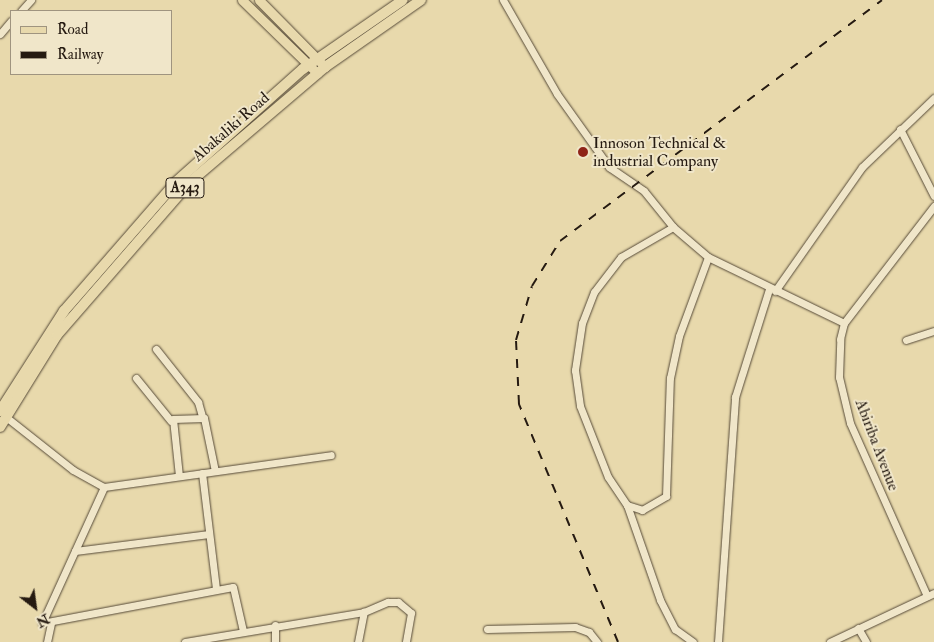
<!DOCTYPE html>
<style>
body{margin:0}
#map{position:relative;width:934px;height:642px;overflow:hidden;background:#e8d9ac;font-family:"IM FELL Double Pica",serif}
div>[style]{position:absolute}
.roads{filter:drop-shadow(0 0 1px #564a38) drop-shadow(0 0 1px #564a38)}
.minor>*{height:7px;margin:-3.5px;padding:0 3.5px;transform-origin:3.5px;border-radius:3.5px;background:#f0e6c9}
.major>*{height:9px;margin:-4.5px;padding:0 4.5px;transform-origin:4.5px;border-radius:4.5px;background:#e8d9ac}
.highway>*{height:10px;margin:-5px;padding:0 5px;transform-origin:5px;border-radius:5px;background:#e8d9ac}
.rail>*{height:2px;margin-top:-1px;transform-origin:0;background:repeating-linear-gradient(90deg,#251a11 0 9px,transparent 0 18px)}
.dots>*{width:14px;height:14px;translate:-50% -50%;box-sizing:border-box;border:2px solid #f0e6c9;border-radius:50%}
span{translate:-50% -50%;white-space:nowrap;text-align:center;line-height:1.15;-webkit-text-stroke:4px #f0e6c9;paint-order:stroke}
.shield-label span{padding:1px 4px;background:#f0e6c9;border:1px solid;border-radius:4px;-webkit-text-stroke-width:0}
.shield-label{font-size:15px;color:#251a11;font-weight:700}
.street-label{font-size:16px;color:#251a11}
.poi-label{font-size:16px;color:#251a11}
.left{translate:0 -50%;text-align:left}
.legend{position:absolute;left:10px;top:10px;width:162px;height:65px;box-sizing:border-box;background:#f0e6c9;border:1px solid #9f947f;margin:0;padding:6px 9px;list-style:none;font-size:15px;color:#251a11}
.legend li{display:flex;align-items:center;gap:10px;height:25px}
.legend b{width:25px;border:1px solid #9f947f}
.north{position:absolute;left:10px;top:582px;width:50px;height:50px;-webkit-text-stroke:4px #f0e6c9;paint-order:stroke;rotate:150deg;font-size:14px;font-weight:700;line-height:20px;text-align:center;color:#251a11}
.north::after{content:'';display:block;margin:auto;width:18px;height:22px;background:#251a11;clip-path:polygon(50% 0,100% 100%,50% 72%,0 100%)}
</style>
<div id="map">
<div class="roads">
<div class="minor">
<i style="left:503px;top:0;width:108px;rotate:60.1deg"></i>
<i style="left:557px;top:94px;width:90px;rotate:54.5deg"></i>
<i style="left:609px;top:167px;width:42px;rotate:34.4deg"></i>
<i style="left:644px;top:191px;width:46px;rotate:51.1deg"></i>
<i style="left:673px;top:227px;width:46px;rotate:40.6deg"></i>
<i style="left:708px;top:257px;width:151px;rotate:25.9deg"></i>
<i style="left:21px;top:11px;width:15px;rotate:-48deg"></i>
<i style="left:0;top:34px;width:17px;rotate:-50deg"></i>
<i style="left:900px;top:129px;width:75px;rotate:63.1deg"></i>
<i style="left:673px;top:227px;width:60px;rotate:150deg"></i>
<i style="left:621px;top:257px;width:44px;rotate:127.6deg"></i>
<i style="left:594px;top:292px;width:33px;rotate:111deg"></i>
<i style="left:582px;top:323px;width:48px;rotate:98.5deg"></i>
<i style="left:575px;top:370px;width:36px;rotate:82deg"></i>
<i style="left:580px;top:406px;width:76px;rotate:68.5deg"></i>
<i style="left:608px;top:477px;width:34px;rotate:56deg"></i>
<i style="left:627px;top:505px;width:101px;rotate:70.8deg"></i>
<i style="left:660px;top:600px;width:33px;rotate:63deg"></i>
<i style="left:675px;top:629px;width:22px;rotate:36deg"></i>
<i style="left:775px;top:291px;width:151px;rotate:-54.9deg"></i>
<i style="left:862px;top:167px;width:100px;rotate:-43.8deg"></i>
<i style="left:906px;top:340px;width:29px;rotate:-18deg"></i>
<i style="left:156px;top:349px;width:68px;rotate:51.6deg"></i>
<i style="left:198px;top:402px;width:15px;rotate:74deg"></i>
<i style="left:136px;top:378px;width:55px;rotate:50.9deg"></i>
<i style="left:6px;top:417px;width:85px;rotate:38.3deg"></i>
<i style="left:73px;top:470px;width:35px;rotate:29deg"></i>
<i style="left:104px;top:487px;width:229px;rotate:-8deg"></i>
<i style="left:202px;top:473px;width:117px;rotate:83.1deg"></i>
<i style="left:179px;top:476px;width:57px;rotate:-96deg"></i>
<i style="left:173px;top:419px;width:31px;rotate:-2deg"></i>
<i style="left:204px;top:418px;width:54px;rotate:78.3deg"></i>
<i style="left:104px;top:487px;width:149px;rotate:114.5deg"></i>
<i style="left:42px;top:623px;width:194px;rotate:-10.7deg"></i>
<i style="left:233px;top:587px;width:45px;rotate:77.2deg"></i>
<i style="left:627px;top:505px;width:16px;rotate:18deg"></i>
<i style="left:642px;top:510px;width:28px;rotate:-30deg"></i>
<i style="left:666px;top:496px;width:118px;rotate:-88.1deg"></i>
<i style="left:670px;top:378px;width:43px;rotate:-77.9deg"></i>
<i style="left:679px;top:336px;width:84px;rotate:-69.8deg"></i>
<i style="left:75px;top:551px;width:135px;rotate:-7.2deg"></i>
<i style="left:927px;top:596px;width:189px;rotate:-114deg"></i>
<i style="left:850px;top:423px;width:47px;rotate:-103.4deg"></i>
<i style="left:839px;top:377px;width:38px;rotate:-88deg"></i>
<i style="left:840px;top:339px;width:16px;rotate:-76deg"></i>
<i style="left:844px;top:323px;width:148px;rotate:-52.4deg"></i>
<i style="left:858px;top:628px;width:16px;rotate:60deg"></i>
<i style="left:487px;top:629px;width:88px;rotate:-1.3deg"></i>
<i style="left:575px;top:627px;width:15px;rotate:20deg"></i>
<i style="left:589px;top:632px;width:13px;rotate:51deg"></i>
<i style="left:47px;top:642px;width:19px;rotate:-78deg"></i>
<i style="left:185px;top:642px;width:181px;rotate:-9.5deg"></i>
<i style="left:364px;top:612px;width:26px;rotate:-23deg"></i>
<i style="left:388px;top:602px;width:10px"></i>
<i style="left:398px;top:602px;width:17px;rotate:40deg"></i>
<i style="left:411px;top:613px;width:29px;rotate:100deg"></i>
<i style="left:275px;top:642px;width:17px;rotate:-90deg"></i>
<i style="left:358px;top:642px;width:31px;rotate:-79deg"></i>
<i style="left:718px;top:642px;width:246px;rotate:-86deg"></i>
<i style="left:735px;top:397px;width:113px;rotate:-72.5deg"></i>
<i style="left:830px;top:642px;width:115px;rotate:-25.2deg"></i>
</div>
<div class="major">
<i style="left:242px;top:0;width:105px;rotate:44.2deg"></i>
<i style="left:259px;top:0;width:94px;rotate:45.4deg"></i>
</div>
<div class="highway">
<i style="left:0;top:411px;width:119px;rotate:-57.4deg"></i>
<i style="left:64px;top:311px;width:171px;rotate:-49deg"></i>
<i style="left:176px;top:182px;width:170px;rotate:-41.7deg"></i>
<i style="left:303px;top:69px;width:121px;rotate:-34.6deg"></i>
<i style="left:0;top:427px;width:108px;rotate:-58.2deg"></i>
<i style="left:57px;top:335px;width:203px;rotate:-49deg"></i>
<i style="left:190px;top:182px;width:177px;rotate:-40.4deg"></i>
<i style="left:325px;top:67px;width:117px;rotate:-34.9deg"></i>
</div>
</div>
<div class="rail">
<i style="left:618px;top:642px;width:258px;rotate:-112.6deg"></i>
<i style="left:519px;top:404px;width:64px;rotate:-92.7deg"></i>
<i style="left:516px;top:340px;width:56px;rotate:-73.5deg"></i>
<i style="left:532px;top:286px;width:53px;rotate:-58.1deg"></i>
<i style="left:560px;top:241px;width:402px;rotate:-36.8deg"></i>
</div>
<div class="dots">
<i style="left:583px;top:152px;background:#8f2418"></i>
</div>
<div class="shield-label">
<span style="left:185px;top:188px">A343</span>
</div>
<div class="street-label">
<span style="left:231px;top:127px;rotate:-41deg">Abakaliki Road</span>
<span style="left:877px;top:445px;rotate:69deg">Abiriba Avenue</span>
</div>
<div class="poi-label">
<span class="left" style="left:593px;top:152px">Innoson Technical &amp;<br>industrial Company</span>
</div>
<ul class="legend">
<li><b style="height:6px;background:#e8d9ac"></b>Road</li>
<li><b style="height:6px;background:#251a11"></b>Railway</li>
</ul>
<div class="north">N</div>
</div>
